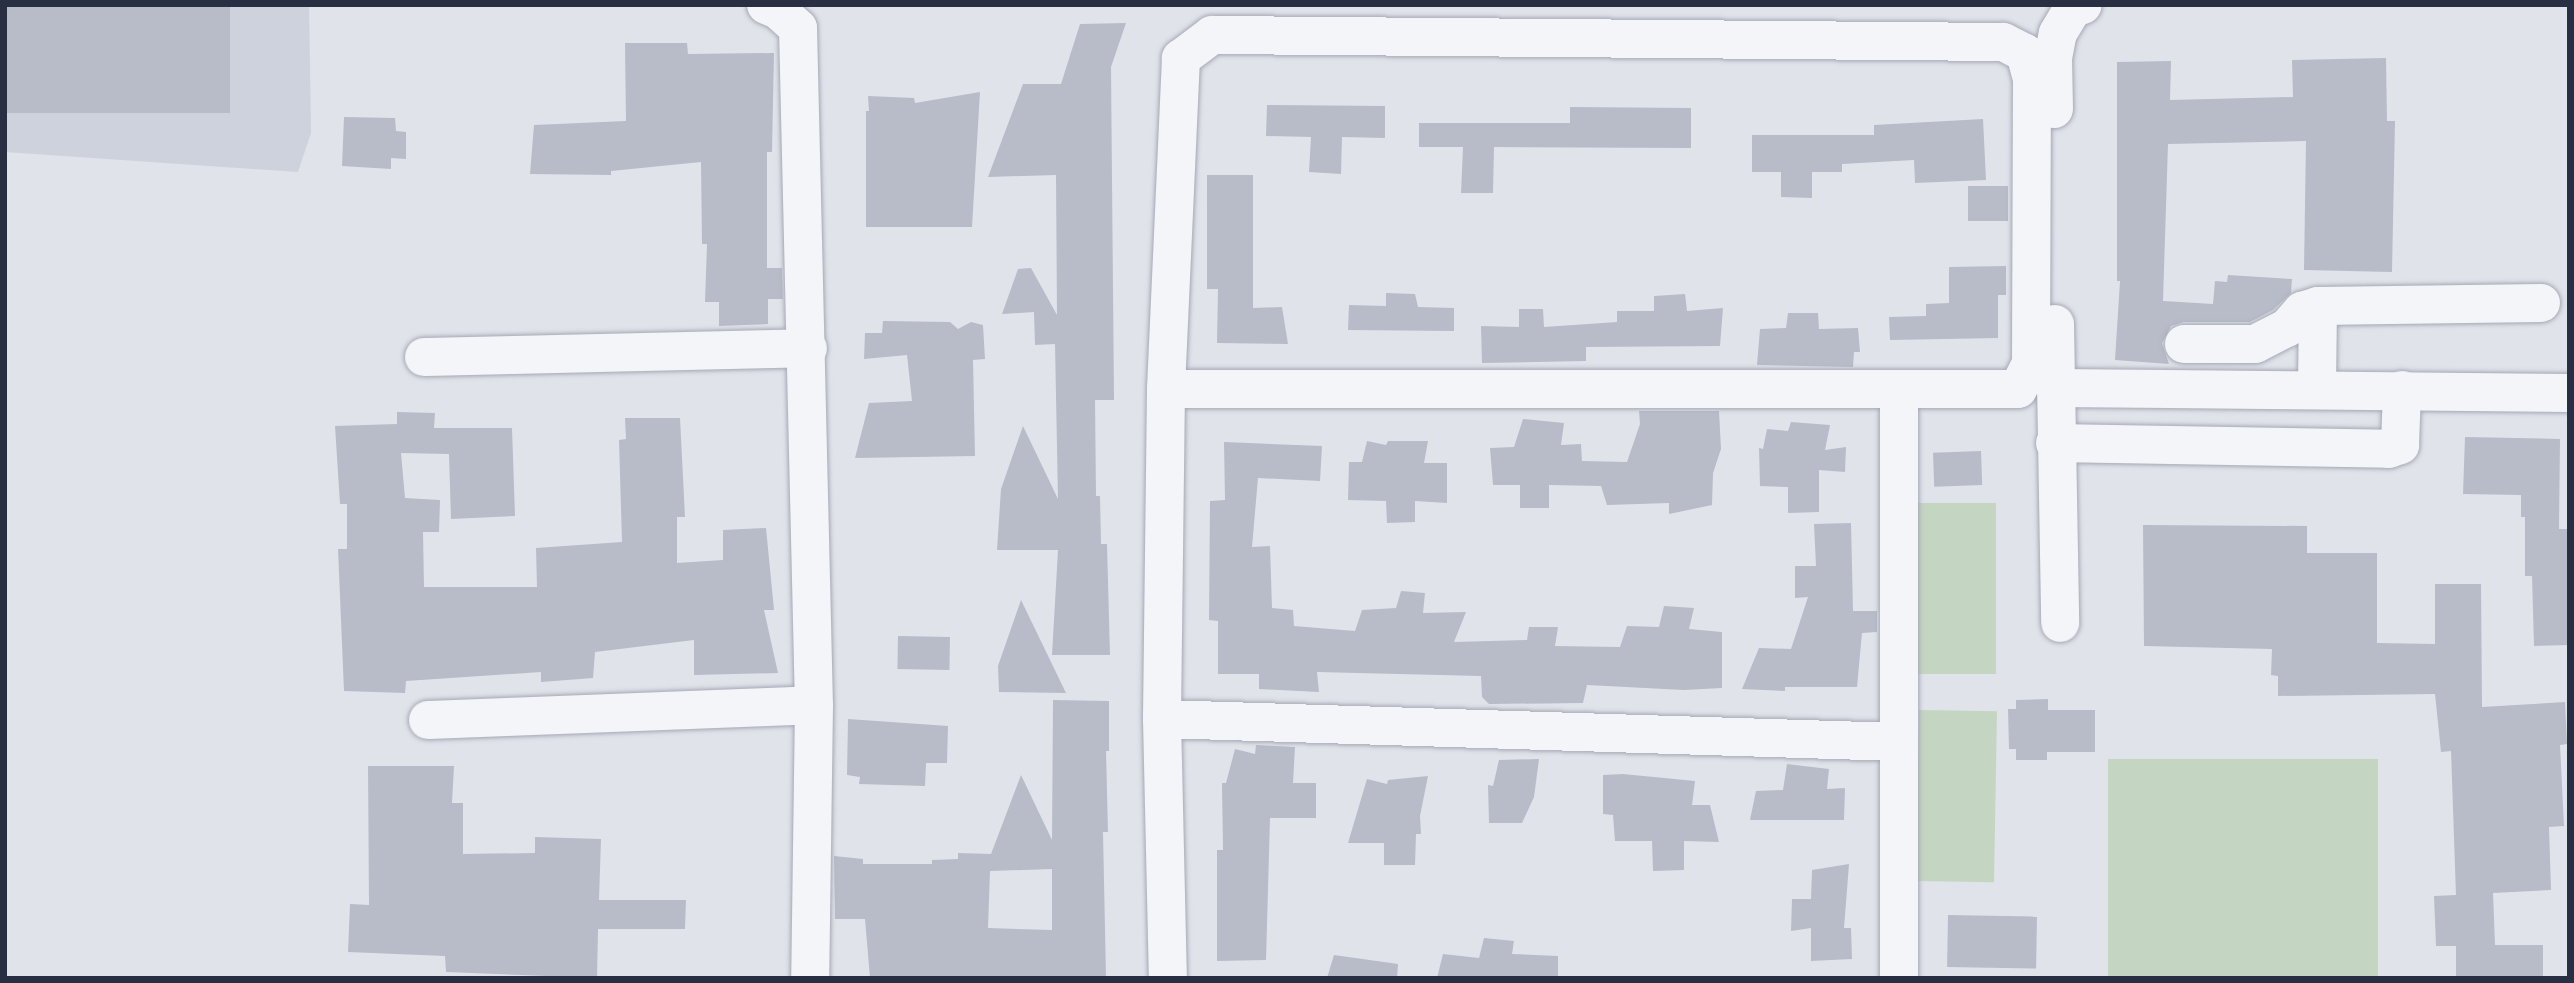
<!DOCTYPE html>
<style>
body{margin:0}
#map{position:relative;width:2574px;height:983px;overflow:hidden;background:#e0e3ea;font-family:"Fira Sans",sans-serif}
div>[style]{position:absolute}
.built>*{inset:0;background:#ced2dc}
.green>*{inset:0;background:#c4d5c1;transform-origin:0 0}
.building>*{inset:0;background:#b7bcc8;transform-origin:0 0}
.roads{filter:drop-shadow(0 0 2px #a5a9b5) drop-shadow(0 0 2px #a5a9b5)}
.minor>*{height:38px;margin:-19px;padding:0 19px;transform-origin:19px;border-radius:19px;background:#f4f5f8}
span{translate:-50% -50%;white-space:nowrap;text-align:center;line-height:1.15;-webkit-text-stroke:5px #f0f3f7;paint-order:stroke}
.frame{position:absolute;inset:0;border:7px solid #282f43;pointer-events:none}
</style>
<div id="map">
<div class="built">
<i style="clip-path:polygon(5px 5px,309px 5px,311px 133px,298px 172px,5px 152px)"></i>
</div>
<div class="green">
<i style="left:1996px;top:503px;width:171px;height:79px;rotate:90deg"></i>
<i style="left:1919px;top:710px;width:78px;height:171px;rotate:1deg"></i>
<i style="left:2108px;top:759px;width:270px;height:219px"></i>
</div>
<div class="building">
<i style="left:5px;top:5px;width:225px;height:108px"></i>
<i style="clip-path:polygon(1126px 23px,1111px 67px,1114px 400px,1095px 400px,1096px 496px,1100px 496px,1101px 544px,1107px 544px,1110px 655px,1052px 655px,1058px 550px,997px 550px,1001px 489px,1023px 426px,1058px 499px,1055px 344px,1035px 345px,1034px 312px,1002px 314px,1018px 269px,1031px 268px,1057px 315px,1056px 175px,988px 177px,1023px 84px,1061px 84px,1080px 24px)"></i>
<i style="clip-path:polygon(625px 43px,687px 43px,688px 54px,774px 53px,772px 152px,767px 152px,767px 268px,782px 268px,783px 299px,768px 299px,768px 324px,719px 326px,719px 302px,705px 302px,707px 244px,702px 244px,701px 162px,611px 171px,611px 175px,530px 174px,534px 125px,626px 121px)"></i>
<i style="clip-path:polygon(2386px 58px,2387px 121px,2395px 121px,2392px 272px,2304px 270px,2306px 141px,2168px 144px,2163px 301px,2213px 304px,2215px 281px,2227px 282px,2228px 275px,2292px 279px,2291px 293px,2273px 310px,2250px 322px,2184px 322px,2171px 326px,2162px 343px,2169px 364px,2115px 360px,2120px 281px,2117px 281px,2117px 62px,2171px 61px,2170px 100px,2293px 97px,2292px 60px)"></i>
<i style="clip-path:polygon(980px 92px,972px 227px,866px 227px,866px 111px,869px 111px,868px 96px,914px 98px,915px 103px)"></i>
<i style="clip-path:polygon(1267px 105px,1385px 106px,1385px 138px,1342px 137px,1341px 174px,1309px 172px,1311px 137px,1266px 136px)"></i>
<i style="clip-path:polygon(1570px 107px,1691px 108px,1691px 148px,1494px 147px,1493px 193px,1461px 193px,1463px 147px,1419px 147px,1419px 123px,1570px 123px)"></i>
<i style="clip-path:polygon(344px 117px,395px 118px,396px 131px,406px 132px,406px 159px,391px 158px,391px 169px,342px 166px)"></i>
<i style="clip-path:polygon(1983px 119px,1986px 180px,1915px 183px,1914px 160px,1842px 164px,1842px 172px,1812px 172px,1812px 198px,1781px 197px,1781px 172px,1752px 172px,1752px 135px,1874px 135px,1874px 125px)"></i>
<i style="clip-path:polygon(1207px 175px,1253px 175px,1253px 308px,1282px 307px,1288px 344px,1217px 343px,1218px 289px,1207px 289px)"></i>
<i style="left:2008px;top:186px;width:35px;height:40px;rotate:90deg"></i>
<i style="clip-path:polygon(2006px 266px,2006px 295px,1998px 295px,1998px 338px,1890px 340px,1889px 317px,1926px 316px,1926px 304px,1949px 303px,1949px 267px)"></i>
<i style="clip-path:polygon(1386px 293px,1415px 294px,1418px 307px,1454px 308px,1454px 331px,1348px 330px,1349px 305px,1386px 306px)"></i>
<i style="clip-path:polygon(1685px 294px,1687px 311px,1723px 308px,1720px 346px,1586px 347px,1586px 361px,1482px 363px,1481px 326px,1519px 327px,1519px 309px,1543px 309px,1544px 327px,1617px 322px,1617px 311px,1654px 311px,1654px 296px)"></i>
<i style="clip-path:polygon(1788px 313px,1818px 313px,1819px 329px,1858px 328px,1860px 352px,1854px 352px,1853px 367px,1757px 365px,1760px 329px,1786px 328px)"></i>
<i style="clip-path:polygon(883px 321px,950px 322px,958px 329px,971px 322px,983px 325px,985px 359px,973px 360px,975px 456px,855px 458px,869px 403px,912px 401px,907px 355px,864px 359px,865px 333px,882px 333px)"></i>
<i style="clip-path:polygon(1639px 411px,1719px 411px,1721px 449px,1713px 473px,1712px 505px,1669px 514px,1669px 503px,1607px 505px,1601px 486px,1549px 485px,1549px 508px,1520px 508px,1520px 485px,1493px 485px,1490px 448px,1514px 447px,1523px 419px,1564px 423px,1561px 445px,1581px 444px,1582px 461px,1627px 462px,1640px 424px)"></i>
<i style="clip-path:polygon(397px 412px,435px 413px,434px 428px,512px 428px,515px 516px,451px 519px,449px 454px,401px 453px,405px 498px,440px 500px,439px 532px,423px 532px,424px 587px,537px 587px,536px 548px,622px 542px,619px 440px,626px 439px,625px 418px,680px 418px,685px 517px,677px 517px,677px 563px,723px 560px,723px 530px,766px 528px,774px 610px,764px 610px,778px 673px,694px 675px,694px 640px,595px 652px,593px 678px,541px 682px,541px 672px,406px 681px,405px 693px,344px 691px,338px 549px,347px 549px,347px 504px,340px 504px,335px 426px,397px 424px)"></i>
<i style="clip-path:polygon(1791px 422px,1830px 425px,1825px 450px,1846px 447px,1845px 472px,1819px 470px,1819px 512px,1788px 513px,1788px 487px,1760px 486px,1759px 448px,1763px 449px,1767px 429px,1788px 431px)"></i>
<i style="clip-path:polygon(2465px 437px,2560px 439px,2559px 529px,2569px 529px,2569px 645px,2534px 646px,2532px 576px,2525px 576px,2525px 517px,2521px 517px,2521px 495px,2463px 494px)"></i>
<i style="clip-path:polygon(1367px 441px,1386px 445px,1388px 441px,1428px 441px,1424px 463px,1447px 463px,1447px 503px,1415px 501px,1415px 522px,1387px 523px,1386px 501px,1348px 500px,1349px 462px,1362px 462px)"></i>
<i style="clip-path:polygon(1224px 442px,1322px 446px,1320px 481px,1258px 478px,1252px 547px,1270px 546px,1272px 608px,1293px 610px,1294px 626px,1355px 631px,1362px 610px,1396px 608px,1401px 591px,1425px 593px,1423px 613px,1466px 612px,1454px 642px,1527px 640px,1529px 627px,1558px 627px,1555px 646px,1620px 647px,1627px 626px,1659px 627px,1664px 606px,1694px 608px,1689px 629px,1722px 632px,1722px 688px,1684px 690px,1587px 685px,1583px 703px,1489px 704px,1482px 697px,1481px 676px,1317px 672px,1319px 692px,1259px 689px,1259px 674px,1218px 674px,1218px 621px,1209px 620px,1210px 501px,1225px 500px)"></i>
<i style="left:1981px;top:451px;width:34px;height:48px;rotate:88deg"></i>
<i style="clip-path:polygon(1851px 523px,1853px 611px,1877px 611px,1877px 632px,1862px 633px,1857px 687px,1785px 687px,1785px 691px,1742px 689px,1759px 648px,1791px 649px,1808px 597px,1795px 598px,1795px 566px,1816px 566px,1814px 524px)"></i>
<i style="clip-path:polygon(2143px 525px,2307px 526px,2307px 553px,2377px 553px,2377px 643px,2435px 644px,2435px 584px,2481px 584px,2482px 707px,2565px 702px,2567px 744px,2560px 745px,2564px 826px,2549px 827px,2551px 890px,2493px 893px,2495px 945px,2543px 945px,2543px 978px,2456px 978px,2456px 946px,2436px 946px,2434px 896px,2456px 895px,2451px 751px,2441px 752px,2435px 694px,2278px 696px,2278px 676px,2271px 675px,2272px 649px,2144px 646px)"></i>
<i style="clip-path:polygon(1021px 600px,1066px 693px,999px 692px,998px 666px)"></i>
<i style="left:898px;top:636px;width:52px;height:33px;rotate:1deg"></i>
<i style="clip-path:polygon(2048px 699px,2048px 710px,2095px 710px,2095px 752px,2047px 752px,2047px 760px,2016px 760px,2016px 749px,2009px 749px,2008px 709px,2016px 709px,2016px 700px)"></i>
<i style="clip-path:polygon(evenodd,1053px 700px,1109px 701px,1109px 751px,1106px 751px,1108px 832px,1103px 832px,1106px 978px,870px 978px,865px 919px,835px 919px,834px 856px,863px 859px,863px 864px,932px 864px,932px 860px,958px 859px,958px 853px,991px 854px,1021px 775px,1052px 840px,1053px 700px,1052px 869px,1052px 930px,988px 928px,990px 871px,1052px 869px)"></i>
<i style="clip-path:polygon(848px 719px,948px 726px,947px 763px,926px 763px,925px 786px,859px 784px,860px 777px,847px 775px)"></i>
<i style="clip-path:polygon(1256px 745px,1295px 747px,1293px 783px,1316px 783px,1316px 818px,1270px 818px,1266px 960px,1217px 961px,1217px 850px,1223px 850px,1222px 783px,1226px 783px,1235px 749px,1255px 754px)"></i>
<i style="clip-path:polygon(1539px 759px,1534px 797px,1522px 823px,1489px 823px,1488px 785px,1493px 786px,1499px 760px)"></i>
<i style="clip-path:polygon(1787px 764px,1829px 769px,1827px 789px,1845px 788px,1844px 820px,1750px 820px,1756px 791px,1783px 790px)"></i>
<i style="clip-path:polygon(368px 766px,454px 766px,452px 803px,463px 803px,463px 854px,535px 853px,535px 837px,601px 839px,599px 900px,686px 900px,685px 929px,598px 929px,597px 978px,446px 972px,445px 956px,348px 952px,350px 904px,369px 905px)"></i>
<i style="clip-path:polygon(1623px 774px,1695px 781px,1692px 805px,1710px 805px,1719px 842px,1684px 841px,1684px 870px,1653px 871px,1652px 841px,1615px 841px,1613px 815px,1603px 814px,1603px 775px)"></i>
<i style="clip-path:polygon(1428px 776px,1420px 816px,1421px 834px,1416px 834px,1415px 865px,1384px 865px,1384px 843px,1348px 843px,1367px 779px,1387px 784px,1388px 780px)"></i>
<i style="clip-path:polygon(1849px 864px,1844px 928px,1851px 928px,1852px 959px,1811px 961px,1811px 928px,1791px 931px,1792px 899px,1811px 899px,1812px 870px)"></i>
<i style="left:1948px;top:915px;width:89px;height:52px;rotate:1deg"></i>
<i style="clip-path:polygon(1484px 938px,1514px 941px,1512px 954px,1558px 956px,1558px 978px,1437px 978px,1443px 954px,1479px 958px)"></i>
<i style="clip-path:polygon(1334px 955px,1398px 964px,1397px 978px,1327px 978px)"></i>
</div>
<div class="roads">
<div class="minor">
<i style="left:766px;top:5px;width:13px;rotate:23deg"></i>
<i style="left:778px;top:10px;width:27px;rotate:42deg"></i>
<i style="left:798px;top:28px;width:677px;rotate:88.65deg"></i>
<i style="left:814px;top:705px;width:273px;rotate:90.8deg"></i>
<i style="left:2054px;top:109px;width:51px;rotate:-91.1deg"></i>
<i style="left:2053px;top:58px;width:25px;rotate:-79deg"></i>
<i style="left:2058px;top:33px;width:29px;rotate:-59deg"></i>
<i style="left:2073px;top:8px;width:10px;rotate:-17deg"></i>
<i style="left:2055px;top:324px;width:299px;rotate:89deg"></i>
<i style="left:2184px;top:344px;width:71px"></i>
<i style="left:2255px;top:344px;width:36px;rotate:-27deg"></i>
<i style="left:2287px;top:328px;width:23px;rotate:-49deg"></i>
<i style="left:2302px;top:311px;width:17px;rotate:-17deg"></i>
<i style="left:2318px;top:306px;width:223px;rotate:-0.8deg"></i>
<i style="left:424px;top:357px;width:384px;rotate:-1.3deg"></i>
<i style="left:2055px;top:388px;width:514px;rotate:0.56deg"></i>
<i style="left:1166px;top:389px;width:852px"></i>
<i style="left:2018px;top:389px;width:29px;rotate:-63deg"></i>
<i style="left:2031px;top:363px;width:284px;rotate:-89.8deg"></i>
<i style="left:2032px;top:79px;width:27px;rotate:-105deg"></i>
<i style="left:2025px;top:53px;width:25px;rotate:-153deg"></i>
<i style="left:2003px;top:42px;width:791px;rotate:-179.49deg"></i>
<i style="left:1212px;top:35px;width:39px;rotate:143deg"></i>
<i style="left:1181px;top:58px;width:331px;rotate:92.6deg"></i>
<i style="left:1166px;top:389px;width:330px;rotate:90.7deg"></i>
<i style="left:1162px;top:719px;width:259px;rotate:88.7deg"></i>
<i style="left:2317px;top:389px;width:83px;rotate:-89.3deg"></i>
<i style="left:2055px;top:443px;width:334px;rotate:1deg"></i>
<i style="left:2389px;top:449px;width:12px;rotate:-20deg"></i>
<i style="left:2400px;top:445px;width:55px;rotate:-87.9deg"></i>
<i style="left:1162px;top:719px;width:736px;rotate:1.79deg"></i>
<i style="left:428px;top:720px;width:386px;rotate:-2.2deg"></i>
<i style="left:1899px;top:978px;width:588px;rotate:-90deg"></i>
</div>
</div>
<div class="frame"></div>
</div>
